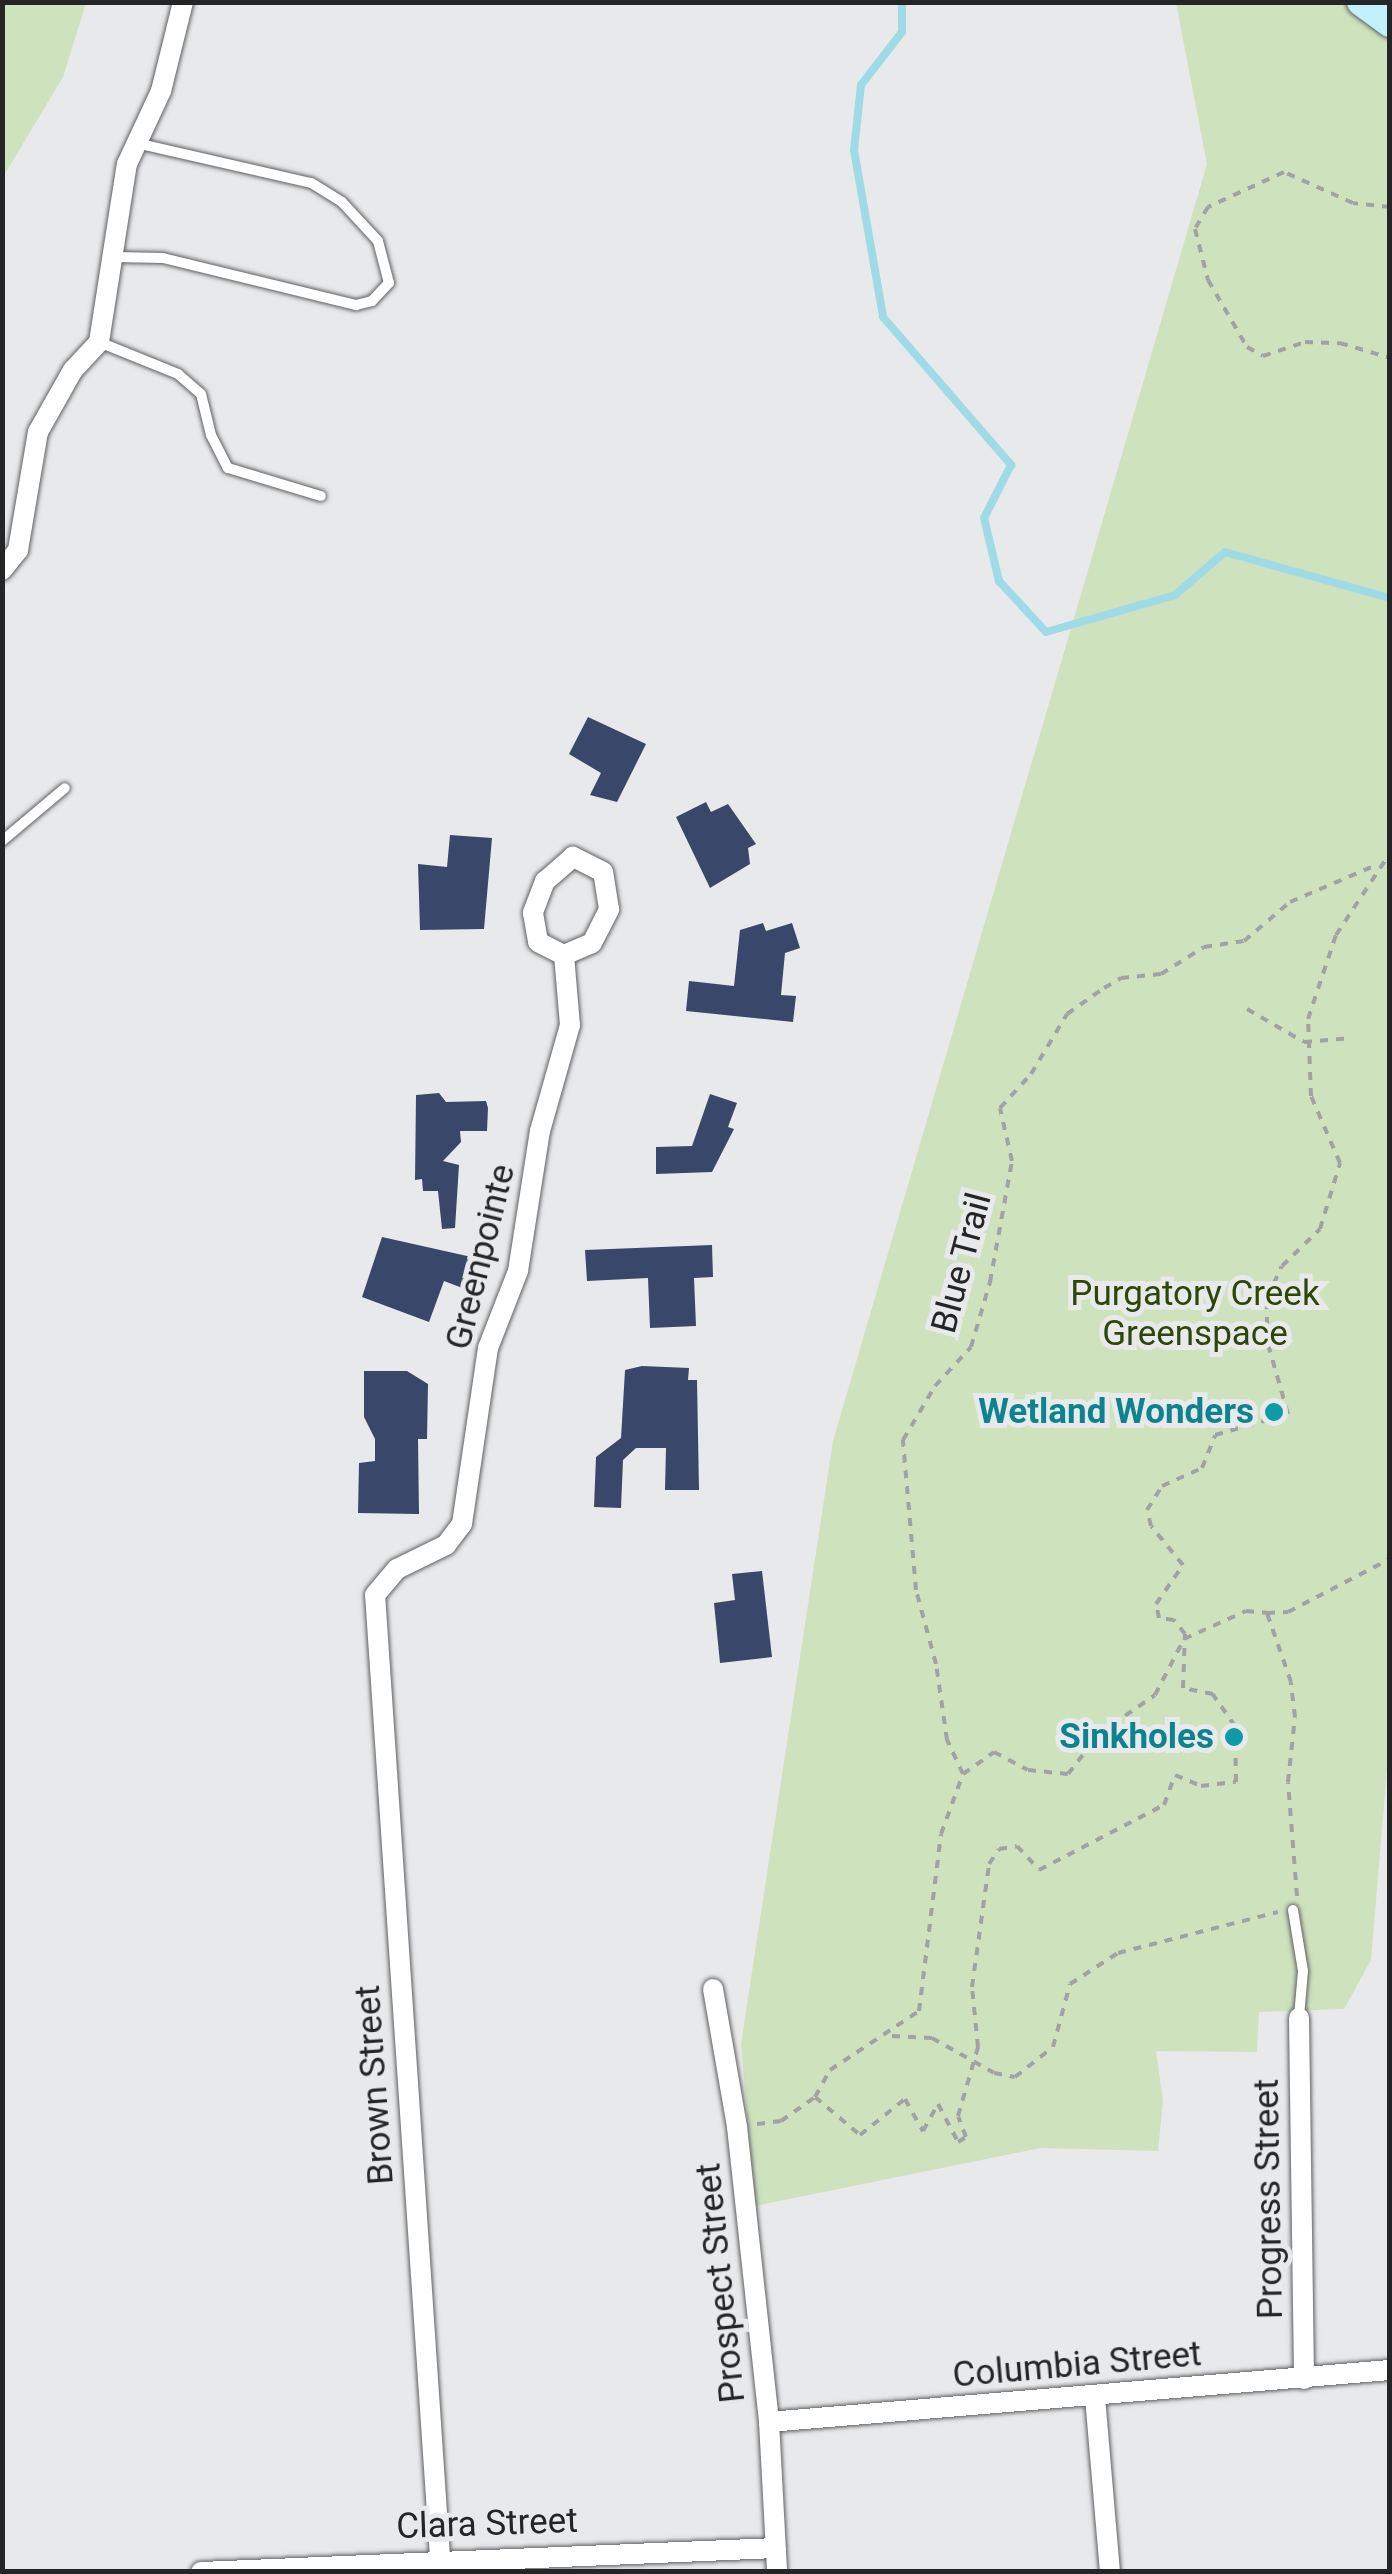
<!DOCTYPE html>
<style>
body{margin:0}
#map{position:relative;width:1392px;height:2574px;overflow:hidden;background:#e8e9eb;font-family:Roboto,sans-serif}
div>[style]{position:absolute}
.green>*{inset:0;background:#cee2be}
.stream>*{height:8px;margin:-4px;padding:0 4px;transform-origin:4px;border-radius:4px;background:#9fdbe7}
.building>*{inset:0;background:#38476a}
.path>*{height:4px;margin-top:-2px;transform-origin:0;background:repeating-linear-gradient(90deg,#a1a2a3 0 8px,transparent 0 16px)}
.roads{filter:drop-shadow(0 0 2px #5f6063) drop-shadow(0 0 2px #5f6063)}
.service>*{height:10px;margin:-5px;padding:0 5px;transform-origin:5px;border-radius:5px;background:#fff}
.minor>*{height:20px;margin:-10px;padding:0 10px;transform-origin:10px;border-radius:10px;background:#fff}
.secondary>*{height:28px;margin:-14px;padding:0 14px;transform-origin:14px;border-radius:14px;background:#c2f0fb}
.dots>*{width:28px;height:28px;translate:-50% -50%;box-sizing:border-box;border:5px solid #e8e9eb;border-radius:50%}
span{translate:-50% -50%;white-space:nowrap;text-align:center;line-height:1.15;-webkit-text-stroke:10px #e8e9eb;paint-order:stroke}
.street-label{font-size:35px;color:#242526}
.park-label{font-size:35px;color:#2c4707}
.culture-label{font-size:35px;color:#0d838f;font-weight:700}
.right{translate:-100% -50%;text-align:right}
.frame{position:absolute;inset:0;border:5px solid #242526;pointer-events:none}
</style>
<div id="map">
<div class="green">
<i style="clip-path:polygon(3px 2px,86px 3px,63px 77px,3px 177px)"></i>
<i style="clip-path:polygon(1176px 3px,1389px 3px,1390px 1733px,1371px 1960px,1344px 2009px,1259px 2012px,1257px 2052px,1156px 2051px,1163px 2101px,1158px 2151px,1040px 2148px,755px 2206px,741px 2044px,833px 1441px,1207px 164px)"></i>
</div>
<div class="stream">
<i style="left:902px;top:2px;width:30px;rotate:90deg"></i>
<i style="left:902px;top:32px;width:67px;rotate:127.7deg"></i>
<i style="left:861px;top:85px;width:65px;rotate:96.1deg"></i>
<i style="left:854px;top:150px;width:169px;rotate:80.1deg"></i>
<i style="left:883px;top:317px;width:196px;rotate:49.1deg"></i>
<i style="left:1011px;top:465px;width:59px;rotate:117deg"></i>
<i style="left:984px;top:518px;width:65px;rotate:76.6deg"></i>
<i style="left:999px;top:581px;width:69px;rotate:47.3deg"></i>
<i style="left:1046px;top:632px;width:134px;rotate:-16deg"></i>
<i style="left:1175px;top:595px;width:66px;rotate:-40.7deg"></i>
<i style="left:1225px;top:552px;width:171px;rotate:15.6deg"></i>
</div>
<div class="building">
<i style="clip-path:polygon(588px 717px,646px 744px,617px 802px,590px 795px,601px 773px,569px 754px)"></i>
<i style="clip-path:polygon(706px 802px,711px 812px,728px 804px,756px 844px,748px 848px,750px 864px,710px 888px,676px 817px)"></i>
<i style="clip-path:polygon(450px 835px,492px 838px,484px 929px,420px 930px,418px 864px,447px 867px)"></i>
<i style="clip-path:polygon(763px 923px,766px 931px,792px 923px,800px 948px,785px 953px,781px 995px,796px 996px,793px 1022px,686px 1011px,689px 981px,734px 986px,740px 930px)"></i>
<i style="clip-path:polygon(439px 1093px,446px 1102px,486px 1101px,488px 1108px,487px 1131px,460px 1131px,461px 1142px,443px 1161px,459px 1165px,455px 1228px,442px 1229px,438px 1191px,423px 1191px,422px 1179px,415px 1180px,416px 1095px)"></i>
<i style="clip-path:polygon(710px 1094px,737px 1103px,728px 1127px,734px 1129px,712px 1172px,656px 1174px,656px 1147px,692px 1146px)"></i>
<i style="clip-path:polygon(382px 1237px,476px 1258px,465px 1289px,444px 1281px,429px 1322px,362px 1297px)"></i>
<i style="clip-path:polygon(712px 1245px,713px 1277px,694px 1278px,696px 1326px,650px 1328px,648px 1278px,587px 1281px,585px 1250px)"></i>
<i style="clip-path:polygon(642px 1366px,689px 1368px,688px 1380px,697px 1380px,699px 1490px,665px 1490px,666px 1448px,636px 1448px,623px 1460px,621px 1508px,594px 1507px,596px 1457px,621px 1438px,625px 1370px)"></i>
<i style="clip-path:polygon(364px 1371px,407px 1371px,428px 1384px,427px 1439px,418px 1439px,419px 1514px,358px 1513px,359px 1463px,375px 1461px,375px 1439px,364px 1417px)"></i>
<i style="clip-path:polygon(762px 1571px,772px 1657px,720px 1663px,714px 1603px,735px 1600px,732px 1574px)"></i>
</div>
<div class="path">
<i style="left:1390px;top:207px;width:37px;rotate:-174deg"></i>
<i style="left:1353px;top:203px;width:76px;rotate:-155.8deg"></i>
<i style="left:1284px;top:172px;width:84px;rotate:155.3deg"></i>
<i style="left:1208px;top:207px;width:26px;rotate:121deg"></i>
<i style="left:1195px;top:229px;width:53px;rotate:75.7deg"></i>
<i style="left:1208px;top:280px;width:78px;rotate:59.8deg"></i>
<i style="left:1247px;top:347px;width:18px;rotate:29deg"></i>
<i style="left:1263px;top:356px;width:44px;rotate:-18.4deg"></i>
<i style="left:1305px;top:342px;width:35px;rotate:2deg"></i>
<i style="left:1340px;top:343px;width:52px;rotate:16.7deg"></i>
<i style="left:1247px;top:1009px;width:66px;rotate:30.1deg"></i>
<i style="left:1304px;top:1042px;width:48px;rotate:-4.8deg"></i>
<i style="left:963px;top:1774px;width:38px;rotate:-35deg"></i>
<i style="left:994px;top:1752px;width:38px;rotate:28deg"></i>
<i style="left:1028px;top:1770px;width:40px;rotate:5.7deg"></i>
<i style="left:1068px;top:1774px;width:51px;rotate:-52.2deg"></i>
<i style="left:1099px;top:1734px;width:68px;rotate:-34.9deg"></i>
<i style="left:1155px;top:1695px;width:63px;rotate:-62.6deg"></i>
<i style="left:1184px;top:1639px;width:68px;rotate:-24.3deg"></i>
<i style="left:1246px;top:1611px;width:21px;rotate:5deg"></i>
<i style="left:1297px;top:1896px;width:114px;rotate:-94.5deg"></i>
<i style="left:1288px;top:1782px;width:65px;rotate:-83.9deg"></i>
<i style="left:1295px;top:1717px;width:35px;rotate:-97deg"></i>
<i style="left:1291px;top:1682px;width:73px;rotate:-109.2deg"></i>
<i style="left:1267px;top:1613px;width:21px;rotate:-3deg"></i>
<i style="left:1288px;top:1612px;width:115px;rotate:-27.5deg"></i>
<i style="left:892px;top:2036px;width:40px;rotate:2.9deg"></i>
<i style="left:932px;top:2038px;width:71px;rotate:29.4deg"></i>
<i style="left:994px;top:2073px;width:21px;rotate:11deg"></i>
<i style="left:1015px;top:2077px;width:48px;rotate:-38.3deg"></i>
<i style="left:1053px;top:2047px;width:65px;rotate:-74.9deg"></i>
<i style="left:1070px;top:1984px;width:57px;rotate:-32.9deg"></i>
<i style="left:1118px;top:1953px;width:165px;rotate:-14.4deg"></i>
<i style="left:815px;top:2097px;width:59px;rotate:40.2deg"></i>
<i style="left:860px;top:2135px;width:58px;rotate:-38.7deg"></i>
<i style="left:905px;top:2099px;width:37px;rotate:61deg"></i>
<i style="left:923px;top:2131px;width:31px;rotate:-61deg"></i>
<i style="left:938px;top:2104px;width:43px;rotate:62.2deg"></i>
<i style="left:958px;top:2142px;width:9px;rotate:-32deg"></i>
<i style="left:966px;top:2137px;width:22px;rotate:-111deg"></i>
<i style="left:958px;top:2116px;width:72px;rotate:-73.8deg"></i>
<i style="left:978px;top:2047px;width:60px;rotate:-95.7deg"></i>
<i style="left:972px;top:1987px;width:124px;rotate:-82.1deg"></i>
<i style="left:989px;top:1864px;width:18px;rotate:-56deg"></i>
<i style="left:999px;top:1849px;width:18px;rotate:-9deg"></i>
<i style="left:1017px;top:1846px;width:33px;rotate:47deg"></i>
<i style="left:1039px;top:1870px;width:141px;rotate:-27.5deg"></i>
<i style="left:1164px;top:1805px;width:32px;rotate:-70deg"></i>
<i style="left:1175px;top:1775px;width:28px;rotate:23deg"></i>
<i style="left:1201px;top:1786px;width:35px;rotate:-7deg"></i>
<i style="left:1236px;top:1782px;width:56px;rotate:-91deg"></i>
<i style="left:1235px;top:1726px;width:39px;rotate:-125deg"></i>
<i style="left:1213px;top:1694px;width:31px;rotate:-169deg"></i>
<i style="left:1183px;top:1688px;width:54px;rotate:-87.9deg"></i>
<i style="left:1185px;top:1634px;width:18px;rotate:-128deg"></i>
<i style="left:1174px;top:1620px;width:15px;rotate:-172deg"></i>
<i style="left:1159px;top:1618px;width:14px;rotate:-102deg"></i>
<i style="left:1156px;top:1604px;width:47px;rotate:-55.3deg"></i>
<i style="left:1183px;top:1565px;width:50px;rotate:-129.4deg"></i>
<i style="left:1151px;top:1526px;width:16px;rotate:-104deg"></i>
<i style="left:1147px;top:1510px;width:28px;rotate:-58deg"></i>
<i style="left:1162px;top:1486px;width:44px;rotate:-24.2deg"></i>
<i style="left:1202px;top:1468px;width:35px;rotate:-68deg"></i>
<i style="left:1215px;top:1435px;width:76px;rotate:-16deg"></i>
<i style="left:1288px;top:1414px;width:76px;rotate:-106deg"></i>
<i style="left:1267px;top:1341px;width:43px;rotate:-90deg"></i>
<i style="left:1267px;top:1298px;width:35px;rotate:-65deg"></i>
<i style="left:1282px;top:1266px;width:53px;rotate:-44.2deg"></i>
<i style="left:1320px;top:1229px;width:69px;rotate:-73.1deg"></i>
<i style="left:1340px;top:1163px;width:73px;rotate:-113.4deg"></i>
<i style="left:1311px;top:1096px;width:77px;rotate:-92.2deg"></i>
<i style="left:1308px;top:1019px;width:89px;rotate:-71.6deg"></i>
<i style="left:1336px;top:935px;width:98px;rotate:-56.6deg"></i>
<i style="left:757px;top:2124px;width:24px;rotate:-7deg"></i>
<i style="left:781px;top:2121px;width:42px;rotate:-35.2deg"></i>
<i style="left:815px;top:2097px;width:31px;rotate:-61deg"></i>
<i style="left:830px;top:2070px;width:107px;rotate:-33.5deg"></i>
<i style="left:919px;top:2011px;width:178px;rotate:-82.9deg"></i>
<i style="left:941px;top:1834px;width:64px;rotate:-69.9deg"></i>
<i style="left:963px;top:1774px;width:38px;rotate:-115deg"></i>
<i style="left:947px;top:1740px;width:77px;rotate:-98.2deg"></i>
<i style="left:936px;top:1664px;width:77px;rotate:-105.1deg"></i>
<i style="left:916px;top:1590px;width:151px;rotate:-95deg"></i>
<i style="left:903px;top:1440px;width:63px;rotate:-59.3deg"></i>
<i style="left:935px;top:1386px;width:53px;rotate:-47.3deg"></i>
<i style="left:971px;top:1347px;width:68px;rotate:-73.7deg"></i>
<i style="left:990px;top:1282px;width:123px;rotate:-79.7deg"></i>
<i style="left:1012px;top:1161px;width:54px;rotate:-102.8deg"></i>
<i style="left:1000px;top:1108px;width:46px;rotate:-47.6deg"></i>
<i style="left:1031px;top:1074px;width:70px;rotate:-59deg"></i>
<i style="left:1067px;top:1014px;width:45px;rotate:-35.1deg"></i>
<i style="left:1104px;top:988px;width:20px;rotate:-30deg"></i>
<i style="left:1121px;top:978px;width:40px;rotate:-5.7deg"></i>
<i style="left:1161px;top:974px;width:51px;rotate:-32.1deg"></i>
<i style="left:1204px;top:947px;width:40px;rotate:-8.5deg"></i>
<i style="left:1244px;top:941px;width:60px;rotate:-40.3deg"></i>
<i style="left:1290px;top:902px;width:91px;rotate:-23.2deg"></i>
</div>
<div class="roads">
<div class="service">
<i style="left:115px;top:257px;width:48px;rotate:1.2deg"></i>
<i style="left:163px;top:258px;width:199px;rotate:13.7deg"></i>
<i style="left:356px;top:305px;width:16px;rotate:-14deg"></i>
<i style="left:372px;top:301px;width:25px;rotate:-47deg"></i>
<i style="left:389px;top:283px;width:43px;rotate:-104.7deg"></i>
<i style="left:378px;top:241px;width:53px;rotate:-132.7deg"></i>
<i style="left:342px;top:202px;width:36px;rotate:-148deg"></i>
<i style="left:311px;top:183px;width:179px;rotate:-167.1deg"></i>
<i style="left:99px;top:342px;width:85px;rotate:22.1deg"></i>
<i style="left:178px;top:374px;width:30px;rotate:41deg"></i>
<i style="left:201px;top:394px;width:42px;rotate:76.3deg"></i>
<i style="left:211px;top:435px;width:37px;rotate:63deg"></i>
<i style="left:228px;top:468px;width:97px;rotate:16.8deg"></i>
<i style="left:2px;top:841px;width:82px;rotate:-40.1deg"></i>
<i style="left:1293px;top:1910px;width:62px;rotate:80.7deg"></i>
<i style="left:1303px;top:1971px;width:46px;rotate:95deg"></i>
</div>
<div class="minor">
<i style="left:2px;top:570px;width:26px;rotate:-51deg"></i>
<i style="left:18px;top:550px;width:120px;rotate:-80.4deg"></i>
<i style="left:38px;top:432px;width:71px;rotate:-60.6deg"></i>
<i style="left:73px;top:370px;width:38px;rotate:-47deg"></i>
<i style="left:99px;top:342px;width:180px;rotate:-81.1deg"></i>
<i style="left:127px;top:164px;width:81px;rotate:-65deg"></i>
<i style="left:161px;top:91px;width:92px;rotate:-76.1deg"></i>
<i style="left:713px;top:1989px;width:140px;rotate:80.1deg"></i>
<i style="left:737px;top:2127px;width:297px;rotate:83.8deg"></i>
<i style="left:769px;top:2422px;width:150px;rotate:86.9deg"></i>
<i style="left:1299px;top:2018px;width:361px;rotate:89.2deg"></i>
<i style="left:1095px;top:2397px;width:176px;rotate:85.1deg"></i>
<i style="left:769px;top:2422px;width:623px;rotate:-4.79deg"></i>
<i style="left:201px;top:2572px;width:575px;rotate:-2.39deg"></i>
<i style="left:441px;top:2572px;width:979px;rotate:-93.86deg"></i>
<i style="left:375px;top:1595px;width:34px;rotate:-50deg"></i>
<i style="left:397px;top:1569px;width:55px;rotate:-26.1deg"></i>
<i style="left:446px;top:1545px;width:26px;rotate:-53deg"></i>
<i style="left:462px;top:1524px;width:178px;rotate:-81.6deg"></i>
<i style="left:488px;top:1348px;width:83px;rotate:-68.7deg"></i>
<i style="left:518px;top:1271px;width:142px;rotate:-81.1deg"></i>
<i style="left:540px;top:1131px;width:110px;rotate:-74.2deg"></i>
<i style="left:570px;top:1025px;width:70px;rotate:-94.9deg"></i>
<i style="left:564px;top:955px;width:30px;rotate:-23deg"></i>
<i style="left:592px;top:943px;width:38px;rotate:-63deg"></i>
<i style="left:609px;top:909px;width:37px;rotate:-99deg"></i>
<i style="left:603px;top:872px;width:34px;rotate:-153deg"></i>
<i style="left:573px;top:857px;width:37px;rotate:139deg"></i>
<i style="left:545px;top:881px;width:34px;rotate:111deg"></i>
<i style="left:533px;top:913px;width:29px;rotate:80deg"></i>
<i style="left:538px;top:942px;width:29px;rotate:27deg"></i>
</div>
<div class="secondary">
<i style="left:1361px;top:2px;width:36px;rotate:36deg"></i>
</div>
</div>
<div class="dots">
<i style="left:1274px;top:1412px;background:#0f9aa8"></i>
<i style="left:1234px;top:1737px;background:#0f9aa8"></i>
</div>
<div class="street-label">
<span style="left:481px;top:1257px;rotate:-76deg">Greenpointe</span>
<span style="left:962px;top:1263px;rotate:-75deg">Blue Trail</span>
<span style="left:375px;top:2085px;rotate:-94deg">Brown Street</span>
<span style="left:1269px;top:2199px;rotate:-91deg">Progress Street</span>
<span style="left:721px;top:2283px;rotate:-96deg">Prospect Street</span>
<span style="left:1077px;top:2365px;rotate:-5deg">Columbia Street</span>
<span style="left:487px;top:2524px;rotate:-2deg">Clara Street</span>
</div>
<div class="park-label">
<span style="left:1195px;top:1314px">Purgatory Creek<br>Greenspace</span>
</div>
<div class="culture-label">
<span class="right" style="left:1254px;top:1412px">Wetland Wonders</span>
<span class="right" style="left:1214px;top:1737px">Sinkholes</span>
</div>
<div class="frame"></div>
</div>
